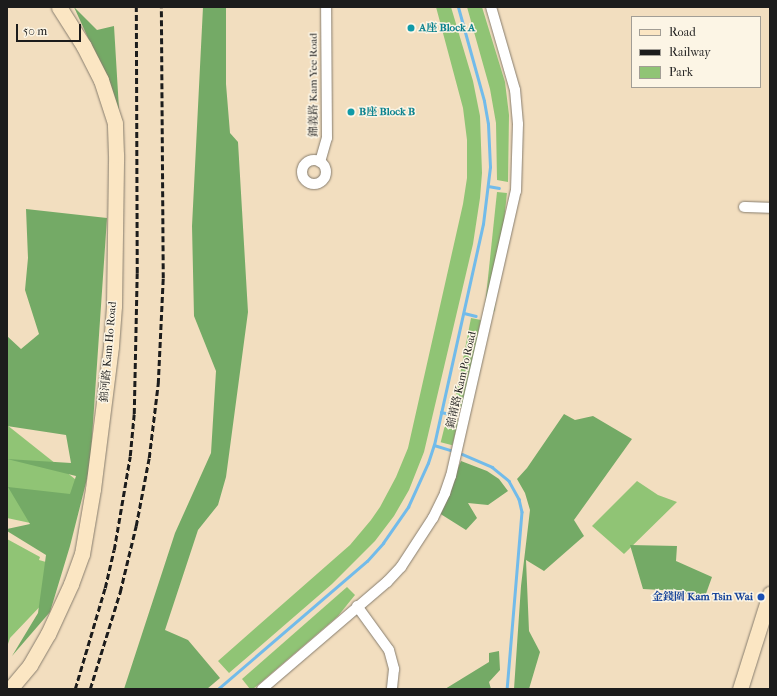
<!DOCTYPE html>
<meta charset="utf-8">
<style>
body{margin:0}
#map{position:relative;width:777px;height:696px;overflow:hidden;background:#f2debf;font-family:"IM FELL French Canon","Noto Serif TC",serif}
div>[style]{position:absolute}
.green>*{inset:0;background:#90c475;transform-origin:0 0}
.forest>*{inset:0;background:#74aa66}
.stream>*{height:2.5px;margin:-1.25px;padding:0 1.25px;transform-origin:1.25px;border-radius:1.25px;background:#72bbea}
.roads{filter:drop-shadow(0 0 1px #877d6e) drop-shadow(0 0 1px #877d6e)}
.street>*{height:10px;margin:-5px;padding:0 5px;transform-origin:5px;border-radius:5px;background:#fff}
.street>.ring{margin:-5px;padding:0;box-sizing:content-box;background:none;border:10px solid #fff;border-radius:50%}
.secondary>*{height:15px;margin:-7.5px;padding:0 7.5px;transform-origin:7.5px;border-radius:7.5px;background:#fbe6c3}
.rail>*{height:2.5px;margin-top:-1.25px;transform-origin:0;background:repeating-linear-gradient(90deg,#1c1c1c 0 6px,transparent 0 9px)}
.dots>*{width:11px;height:11px;translate:-50% -50%;box-sizing:border-box;border:2px solid #fcf5e5;border-radius:50%}
span{translate:-50% -50%;white-space:nowrap;text-align:center;line-height:1.15;-webkit-text-stroke:3px #fcf5e5;paint-order:stroke}
.culture-label{font-size:11px;color:#0d838f;font-weight:700}
.left{translate:0 -50%;text-align:left}
.street-label{font-size:11px;color:#1c1c1c}
.transit-label{font-size:11px;color:#164399;font-weight:700}
.right{translate:-100% -50%;text-align:right}
.frame{position:absolute;inset:0;border:8px solid #1c1c1c;pointer-events:none}
.legend{position:absolute;left:631px;top:16px;width:130px;height:72px;box-sizing:border-box;background:#fcf5e5;border:1px solid #a29e95;margin:0;padding:5px 7px;list-style:none;font-size:12px;color:#1c1c1c}
.legend li{display:flex;align-items:center;gap:8px;height:20px}
.legend b{width:20px;border:1px solid #a29e95}
.scale{position:absolute;left:16px;top:24px;width:65px;height:18px;box-sizing:border-box;border:2px solid #1c1c1c;border-top:0;padding-left:5px;font-size:12px;line-height:14px;white-space:nowrap;color:#1c1c1c;-webkit-text-stroke:3px #fcf5e5;paint-order:stroke}
</style>
<div id="map">
<div class="green">
<i style="clip-path:polygon(436px 7px,451px 7px,473px 81px,480px 116px,482px 173px,480px 198px,473px 244px,424px 452px,409px 490px,394px 516px,375px 541px,332px 584px,229px 673px,218px 661px,350px 545px,371px 520px,380px 507px,396px 477px,408px 448px,463px 204px,467px 178px,467px 140px,463px 108px)"></i>
<i style="clip-path:polygon(467px 7px,482px 7px,505px 82px,509px 115px,508px 182px,497px 180px,496px 123px,490px 89px)"></i>
<i style="left:497px;top:192px;width:10px;height:119px;rotate:6deg"></i>
<i style="left:471px;top:318px;width:10px;height:90px;rotate:11deg"></i>
<i style="left:447px;top:417px;width:12px;height:26px;rotate:14deg"></i>
<i style="clip-path:polygon(7px 425px,80px 483px,63px 530px,7px 518px)"></i>
<i style="clip-path:polygon(637px 481px,658px 495px,677px 502px,624px 554px,592px 526px)"></i>
<i style="clip-path:polygon(7px 539px,40px 557px,39px 560px,53px 564px,48px 598px,10px 638px,7px 647px)"></i>
<i style="clip-path:polygon(347px 587px,355px 595px,338px 616px,253px 689px,250px 689px,242px 679px)"></i>
</div>
<div class="forest">
<i style="clip-path:polygon(74px 7px,97px 30px,114px 26px,120px 126px,108px 82px)"></i>
<i style="clip-path:polygon(203px 7px,226px 7px,226px 84px,230px 133px,238px 142px,248px 312px,226px 477px,218px 505px,198px 530px,165px 630px,188px 640px,220px 678px,207px 689px,124px 689px,175px 533px,211px 453px,216px 371px,194px 316px,192px 226px)"></i>
<i style="clip-path:polygon(26px 209px,107px 218px,90px 467px,70px 546px,50px 612px,12px 656px,38px 613px,46px 555px,7px 531px,7px 529px,30px 524px,8px 487px,70px 494px,76px 476px,7px 459px,71px 463px,66px 435px,7px 426px,7px 336px,21px 349px,39px 334px,25px 290px,28px 258px)"></i>
<i style="clip-path:polygon(564px 414px,575px 420px,593px 416px,632px 439px,574px 520px,584px 536px,544px 571px,526px 560px,529px 631px,540px 652px,529px 689px,514px 689px,521px 586px,530px 510px,525px 493px,517px 479px,527px 468px)"></i>
<i style="clip-path:polygon(461px 461px,487px 471px,499px 479px,508px 491px,488px 505px,468px 503px,477px 518px,466px 530px,439px 513px)"></i>
<i style="clip-path:polygon(630px 545px,677px 546px,676px 561px,712px 577px,703px 602px,680px 591px,643px 589px)"></i>
<i style="clip-path:polygon(499px 651px,500px 670px,489px 682px,491px 689px,445px 689px,489px 662px,489px 653px)"></i>
</div>
<div class="stream">
<i style="left:488px;top:186px;width:11px;rotate:10deg"></i>
<i style="left:464px;top:313px;width:12px;rotate:14deg"></i>
<i style="left:441px;top:412px;width:13px;rotate:13deg"></i>
<i style="left:434px;top:445px;width:17px;rotate:17deg"></i>
<i style="left:462px;top:454px;width:33px;rotate:23deg"></i>
<i style="left:492px;top:467px;width:22px;rotate:39deg"></i>
<i style="left:509px;top:481px;width:21px;rotate:61deg"></i>
<i style="left:519px;top:499px;width:13px;rotate:77deg"></i>
<i style="left:522px;top:512px;width:178px;rotate:94.8deg"></i>
<i style="left:218px;top:689px;width:196px;rotate:-40.7deg"></i>
<i style="left:367px;top:561px;width:24px;rotate:-48deg"></i>
<i style="left:383px;top:543px;width:44px;rotate:-55.2deg"></i>
<i style="left:408px;top:507px;width:48px;rotate:-65.6deg"></i>
<i style="left:428px;top:463px;width:19px;rotate:-72deg"></i>
<i style="left:434px;top:445px;width:226px;rotate:-77.5deg"></i>
<i style="left:483px;top:224px;width:57px;rotate:-83deg"></i>
<i style="left:490px;top:167px;width:43px;rotate:-92.7deg"></i>
<i style="left:488px;top:124px;width:23px;rotate:-100deg"></i>
<i style="left:484px;top:101px;width:98px;rotate:-105.5deg"></i>
</div>
<div class="roads">
<div class="street">
<i class="ring" style="left:302px;top:160px;width:14px;height:14px"></i>
<i style="left:320px;top:162px;width:25px;rotate:-74deg"></i>
<i style="left:327px;top:138px;width:131px;rotate:-90.4deg"></i>
<i style="left:744px;top:207px;width:26px;rotate:2deg"></i>
<i style="left:357px;top:606px;width:54px;rotate:54deg"></i>
<i style="left:389px;top:650px;width:20px;rotate:75deg"></i>
<i style="left:394px;top:669px;width:20px;rotate:96deg"></i>
<i style="left:262px;top:689px;width:165px;rotate:-40.6deg"></i>
<i style="left:387px;top:582px;width:21px;rotate:-47deg"></i>
<i style="left:401px;top:567px;width:59px;rotate:-56.9deg"></i>
<i style="left:433px;top:518px;width:28px;rotate:-64deg"></i>
<i style="left:445px;top:493px;width:18px;rotate:-71deg"></i>
<i style="left:451px;top:476px;width:292px;rotate:-77.2deg"></i>
<i style="left:516px;top:191px;width:67px;rotate:-88.3deg"></i>
<i style="left:518px;top:124px;width:34px;rotate:-95deg"></i>
<i style="left:515px;top:90px;width:86px;rotate:-106.1deg"></i>
</div>
<div class="secondary">
<i style="left:10px;top:689px;width:31px;rotate:-50deg"></i>
<i style="left:30px;top:665px;width:36px;rotate:-60deg"></i>
<i style="left:48px;top:634px;width:55px;rotate:-65.3deg"></i>
<i style="left:71px;top:584px;width:32px;rotate:-70deg"></i>
<i style="left:82px;top:554px;width:66px;rotate:-80.4deg"></i>
<i style="left:93px;top:489px;width:144px;rotate:-82.8deg"></i>
<i style="left:111px;top:346px;width:40px;rotate:-85.7deg"></i>
<i style="left:114px;top:306px;width:151px;rotate:-89.2deg"></i>
<i style="left:116px;top:155px;width:32px;rotate:-92deg"></i>
<i style="left:115px;top:123px;width:45px;rotate:-108deg"></i>
<i style="left:101px;top:80px;width:39px;rotate:-117deg"></i>
<i style="left:83px;top:45px;width:45px;rotate:-122.3deg"></i>
<i style="left:740px;top:689px;width:100px;rotate:-72.5deg"></i>
</div>
</div>
<div class="rail">
<i style="left:75px;top:689px;width:105px;rotate:-73.5deg"></i>
<i style="left:105px;top:588px;width:39px;rotate:-77deg"></i>
<i style="left:114px;top:550px;width:95px;rotate:-80.3deg"></i>
<i style="left:130px;top:456px;width:42px;rotate:-84.6deg"></i>
<i style="left:134px;top:414px;width:141px;rotate:-88.8deg"></i>
<i style="left:137px;top:273px;width:266px;rotate:-90.2deg"></i>
<i style="left:90px;top:689px;width:102px;rotate:-72.8deg"></i>
<i style="left:120px;top:592px;width:68px;rotate:-76.4deg"></i>
<i style="left:136px;top:526px;width:69px;rotate:-79.2deg"></i>
<i style="left:149px;top:458px;width:75px;rotate:-83.1deg"></i>
<i style="left:158px;top:384px;width:106px;rotate:-87.3deg"></i>
<i style="left:163px;top:278px;width:271px;rotate:-90.4deg"></i>
</div>
<div class="dots">
<i style="left:411px;top:28px;background:#0f9aa8"></i>
<i style="left:351px;top:112px;background:#0f9aa8"></i>
<i style="left:761px;top:597px;background:#1a4fb4"></i>
</div>
<div class="culture-label">
<span class="left" style="left:419px;top:28px">A座 Block A</span>
<span class="left" style="left:359px;top:112px">B座 Block B</span>
</div>
<div class="street-label">
<span style="left:314px;top:85px;rotate:-90deg">錦義路 Kam Yee Road</span>
<span style="left:109px;top:352px;rotate:-85deg">錦河路 Kam Ho Road</span>
<span style="left:462px;top:380px;rotate:-77deg">錦莆路 Kam Po Road</span>
</div>
<div class="transit-label">
<span class="right" style="left:753px;top:597px">金錢圍 Kam Tsin Wai</span>
</div>
<div class="frame"></div>
<ul class="legend">
<li><b style="height:5px;background:#fbe6c3"></b>Road</li>
<li><b style="height:5px;background:#1c1c1c"></b>Railway</li>
<li><b style="height:11px;background:#90c475"></b>Park</li>
</ul>
<div class="scale">50 m</div>
</div>
